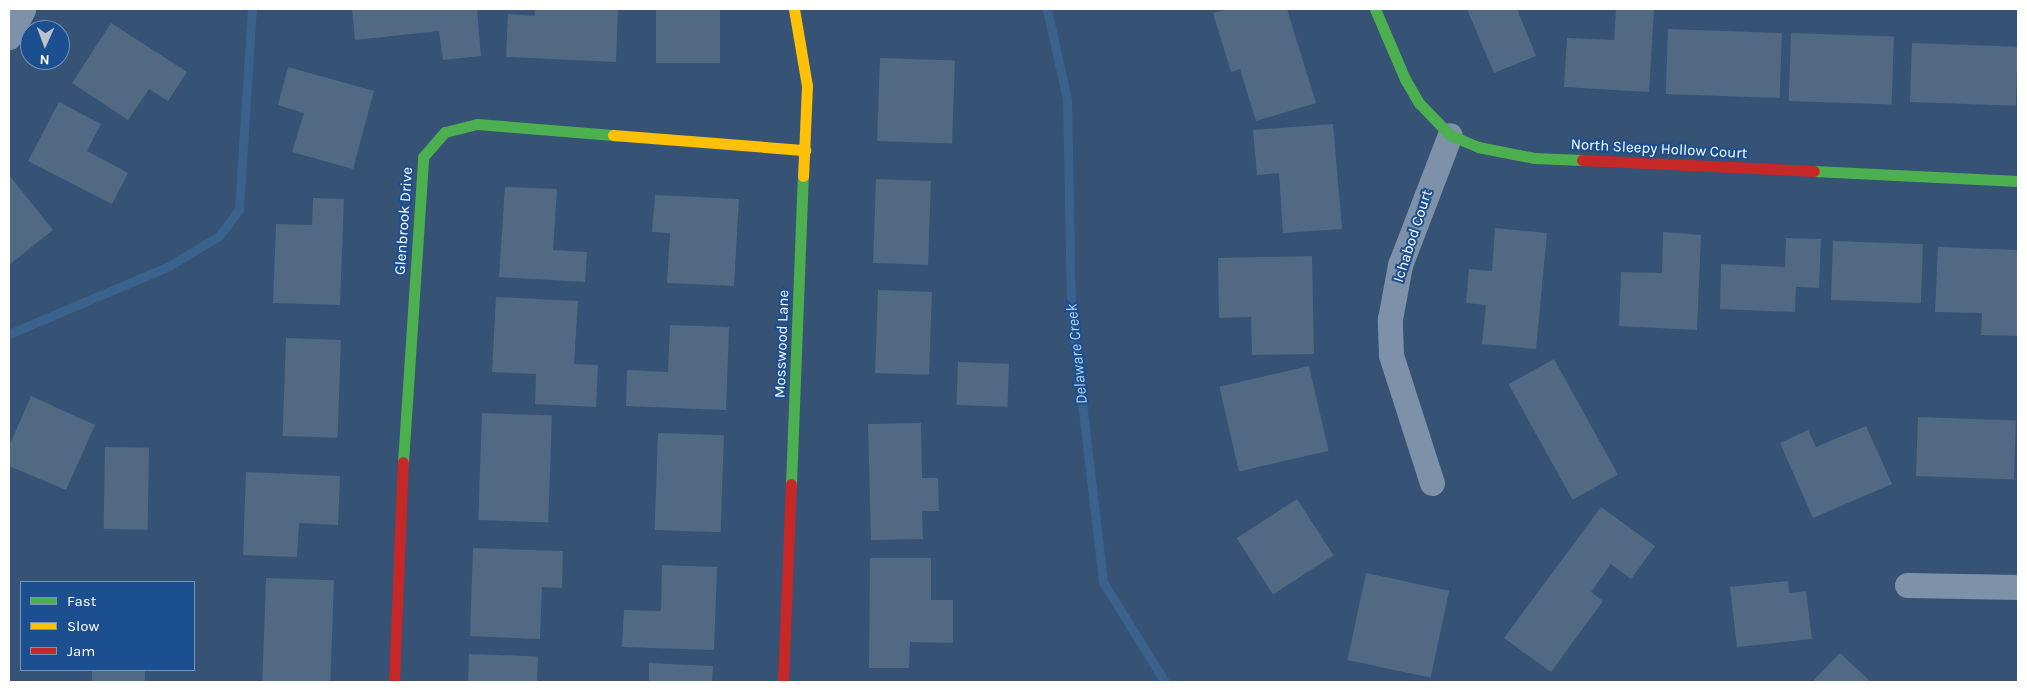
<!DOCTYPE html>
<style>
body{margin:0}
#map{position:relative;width:2027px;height:691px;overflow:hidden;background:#365274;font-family:Karla,sans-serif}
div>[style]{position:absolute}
.stream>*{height:9px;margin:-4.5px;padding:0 4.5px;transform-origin:4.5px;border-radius:4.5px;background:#3b618d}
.building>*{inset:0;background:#526984;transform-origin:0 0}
.street>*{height:25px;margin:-12.5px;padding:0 12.5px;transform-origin:12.5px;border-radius:12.5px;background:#7d92a8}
.fast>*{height:11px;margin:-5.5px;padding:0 5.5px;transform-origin:5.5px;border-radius:5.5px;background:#4caf50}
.slow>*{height:11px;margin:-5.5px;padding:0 5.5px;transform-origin:5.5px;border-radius:5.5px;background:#ffc107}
.jam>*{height:11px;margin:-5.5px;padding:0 5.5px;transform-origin:5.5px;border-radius:5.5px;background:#c62828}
span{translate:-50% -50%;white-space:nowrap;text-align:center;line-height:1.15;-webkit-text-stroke:4px #1b4f8f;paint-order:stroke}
.street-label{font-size:15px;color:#fff}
.water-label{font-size:16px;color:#b5d3f5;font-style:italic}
.frame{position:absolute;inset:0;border:10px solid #fff;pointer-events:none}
.legend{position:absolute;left:20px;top:581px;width:175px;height:90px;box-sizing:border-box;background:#1b4f8f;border:1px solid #7695bc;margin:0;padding:6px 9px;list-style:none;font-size:15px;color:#fff}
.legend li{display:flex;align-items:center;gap:10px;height:25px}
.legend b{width:25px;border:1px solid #7695bc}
.north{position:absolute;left:20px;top:20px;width:50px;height:50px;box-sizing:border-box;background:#1b4f8f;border:1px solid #7695bc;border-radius:50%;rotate:182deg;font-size:14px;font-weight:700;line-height:20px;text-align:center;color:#fff}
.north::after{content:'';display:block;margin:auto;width:18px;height:22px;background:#b9c2ce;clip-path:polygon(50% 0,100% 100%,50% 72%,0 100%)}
</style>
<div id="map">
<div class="stream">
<i style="left:1047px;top:9px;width:92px;rotate:77.5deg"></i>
<i style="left:1067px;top:99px;width:210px;rotate:88.9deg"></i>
<i style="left:1071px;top:309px;width:275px;rotate:83.3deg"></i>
<i style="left:1103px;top:582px;width:118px;rotate:58.2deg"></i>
<i style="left:9px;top:334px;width:174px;rotate:-23deg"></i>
<i style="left:169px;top:266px;width:58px;rotate:-31deg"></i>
<i style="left:219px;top:236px;width:34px;rotate:-53deg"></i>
<i style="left:239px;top:209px;width:200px;rotate:-86.3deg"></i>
</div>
<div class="building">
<i style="clip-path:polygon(352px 9px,477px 9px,481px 56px,443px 60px,439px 31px,355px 40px)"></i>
<i style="clip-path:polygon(535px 9px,618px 9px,616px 62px,506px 57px,508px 14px,535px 16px)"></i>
<i style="left:656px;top:9px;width:64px;height:54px"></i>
<i style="clip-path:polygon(1229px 9px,1287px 9px,1316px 103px,1256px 121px,1240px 69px,1231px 72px,1213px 13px)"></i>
<i style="clip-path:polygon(1467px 9px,1517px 9px,1536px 56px,1494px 73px)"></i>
<i style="clip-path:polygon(1616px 9px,1654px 9px,1649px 92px,1564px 87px,1567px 38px,1614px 40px)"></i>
<i style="clip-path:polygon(111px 23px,187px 72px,168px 101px,149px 89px,128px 120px,72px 83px)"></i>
<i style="left:1668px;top:29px;width:114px;height:65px;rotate:2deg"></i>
<i style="left:1791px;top:33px;width:103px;height:68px;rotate:2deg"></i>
<i style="left:1912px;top:43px;width:106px;height:59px;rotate:2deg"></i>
<i style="left:880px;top:58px;width:75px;height:83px;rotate:2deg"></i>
<i style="clip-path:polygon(288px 67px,374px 91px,353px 169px,292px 152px,304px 113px,278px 105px)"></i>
<i style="clip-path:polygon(59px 102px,101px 124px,87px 151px,128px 173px,112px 204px,28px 161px)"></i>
<i style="clip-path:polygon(1333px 124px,1342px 229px,1283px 233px,1279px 173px,1257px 175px,1253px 130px)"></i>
<i style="clip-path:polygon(9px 175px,53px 230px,9px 265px)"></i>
<i style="left:876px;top:179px;width:55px;height:84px;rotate:2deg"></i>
<i style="clip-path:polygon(505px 187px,557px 189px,553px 250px,587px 252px,585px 282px,499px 277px)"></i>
<i style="clip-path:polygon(655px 195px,739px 199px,734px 286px,667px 283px,670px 233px,652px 232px)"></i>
<i style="clip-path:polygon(313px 198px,344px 199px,340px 305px,273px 303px,276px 224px,312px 225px)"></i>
<i style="clip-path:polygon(1495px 228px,1547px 233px,1536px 349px,1482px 344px,1486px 305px,1466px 303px,1469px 269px,1492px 271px)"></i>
<i style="clip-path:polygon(1663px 232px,1701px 235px,1697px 330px,1619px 326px,1621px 272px,1662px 273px)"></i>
<i style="clip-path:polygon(1786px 238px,1821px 239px,1819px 288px,1796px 287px,1795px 312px,1720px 309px,1721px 264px,1785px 267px)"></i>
<i style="left:1833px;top:241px;width:90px;height:59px;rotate:2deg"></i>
<i style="clip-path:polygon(1938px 247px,2018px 250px,2018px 336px,1981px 335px,1982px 313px,1935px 312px)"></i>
<i style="clip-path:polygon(1312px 256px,1314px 354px,1252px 355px,1251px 317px,1219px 318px,1218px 258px)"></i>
<i style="left:878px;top:290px;width:54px;height:83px;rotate:2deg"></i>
<i style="clip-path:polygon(496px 297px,578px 301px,574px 364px,598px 365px,596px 407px,535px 404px,536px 374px,492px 372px)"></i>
<i style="clip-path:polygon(670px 325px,729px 327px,726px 410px,626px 406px,627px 370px,668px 372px)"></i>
<i style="left:286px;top:338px;width:55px;height:98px;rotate:2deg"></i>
<i style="left:1554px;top:359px;width:132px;height:52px;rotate:61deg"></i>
<i style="left:958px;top:362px;width:51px;height:43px;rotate:2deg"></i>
<i style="left:1309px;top:366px;width:87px;height:92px;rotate:77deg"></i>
<i style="clip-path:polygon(31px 396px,95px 425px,66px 490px,9px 466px,9px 446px)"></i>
<i style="left:482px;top:413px;width:70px;height:107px;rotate:2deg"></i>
<i style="left:1918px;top:417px;width:98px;height:59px;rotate:2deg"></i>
<i style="clip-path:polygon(921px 423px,922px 478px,938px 478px,939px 511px,922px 511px,923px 539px,871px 540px,868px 424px)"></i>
<i style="clip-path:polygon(1866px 426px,1892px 484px,1813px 518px,1780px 443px,1808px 430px,1816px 447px)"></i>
<i style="left:658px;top:433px;width:66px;height:97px;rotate:2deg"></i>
<i style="left:105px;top:447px;width:44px;height:82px;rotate:1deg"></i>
<i style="clip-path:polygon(246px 472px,340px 476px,338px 525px,299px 523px,297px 557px,243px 555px)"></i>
<i style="left:1297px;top:499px;width:67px;height:72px;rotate:57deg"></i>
<i style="clip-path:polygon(1601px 507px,1655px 546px,1631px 579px,1611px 564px,1591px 592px,1603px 601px,1551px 672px,1504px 638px)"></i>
<i style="clip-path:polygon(473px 548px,563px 551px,562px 588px,542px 587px,540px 639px,470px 636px)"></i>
<i style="clip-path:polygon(870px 558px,931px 558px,931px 600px,953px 600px,953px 643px,910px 642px,909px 668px,869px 668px)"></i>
<i style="clip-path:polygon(662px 565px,717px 567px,714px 650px,622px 647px,624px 610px,661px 611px)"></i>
<i style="left:1366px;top:573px;width:85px;height:89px;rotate:12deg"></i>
<i style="left:266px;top:578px;width:68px;height:104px;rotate:2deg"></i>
<i style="clip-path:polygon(1788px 581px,1789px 593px,1806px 591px,1812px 639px,1737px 647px,1730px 587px)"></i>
<i style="clip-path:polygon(1840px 653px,1871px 682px,1812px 682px)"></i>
<i style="left:469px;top:654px;width:69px;height:28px;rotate:2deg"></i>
<i style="clip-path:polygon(649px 663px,713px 666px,712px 682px,649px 682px)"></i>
<i style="left:92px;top:670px;width:53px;height:12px"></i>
</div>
<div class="street">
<i style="left:9px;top:37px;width:31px;rotate:-63deg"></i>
<i style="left:1432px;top:483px;width:134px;rotate:-107.8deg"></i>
<i style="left:1391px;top:355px;width:36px;rotate:-92deg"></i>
<i style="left:1390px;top:319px;width:55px;rotate:-79.5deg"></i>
<i style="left:1400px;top:265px;width:139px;rotate:-69deg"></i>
<i style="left:1907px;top:585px;width:111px;rotate:1deg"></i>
</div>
<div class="fast">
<i style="left:1375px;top:9px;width:76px;rotate:66.8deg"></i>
<i style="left:1405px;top:79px;width:28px;rotate:60deg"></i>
<i style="left:1419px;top:103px;width:45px;rotate:45.9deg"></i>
<i style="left:1450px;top:135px;width:30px;rotate:23deg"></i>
<i style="left:1478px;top:147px;width:57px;rotate:11.1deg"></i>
<i style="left:1534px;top:158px;width:48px;rotate:2.4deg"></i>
<i style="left:1814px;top:171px;width:204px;rotate:2.8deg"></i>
<i style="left:403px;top:462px;width:306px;rotate:-86.2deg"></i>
<i style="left:423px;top:157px;width:33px;rotate:-49deg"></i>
<i style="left:445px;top:132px;width:33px;rotate:-14deg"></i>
<i style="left:477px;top:124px;width:136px;rotate:4.6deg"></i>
<i style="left:791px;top:484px;width:308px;rotate:-87.8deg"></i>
</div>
<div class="slow">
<i style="left:794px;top:9px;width:78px;rotate:80.4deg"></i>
<i style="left:807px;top:86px;width:90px;rotate:92.5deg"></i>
<i style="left:613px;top:135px;width:193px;rotate:4.5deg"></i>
</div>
<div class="jam">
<i style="left:1582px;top:160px;width:232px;rotate:2.7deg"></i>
<i style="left:394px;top:682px;width:220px;rotate:-87.7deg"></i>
<i style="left:783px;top:682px;width:198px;rotate:-87.7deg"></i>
</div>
<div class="street-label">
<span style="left:1659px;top:149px;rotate:3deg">North Sleepy Hollow Court</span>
<span style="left:404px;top:221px;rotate:-86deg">Glenbrook Drive</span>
<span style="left:1413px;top:236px;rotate:-72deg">Ichabod Court</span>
<span style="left:782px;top:344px;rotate:-88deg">Mosswood Lane</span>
</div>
<div class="water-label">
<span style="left:1077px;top:354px;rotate:-96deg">Delaware Creek</span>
</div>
<div class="frame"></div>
<ul class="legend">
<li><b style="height:6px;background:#4caf50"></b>Fast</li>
<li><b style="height:6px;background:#ffc107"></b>Slow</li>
<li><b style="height:6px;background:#c62828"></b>Jam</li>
</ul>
<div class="north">N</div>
</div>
